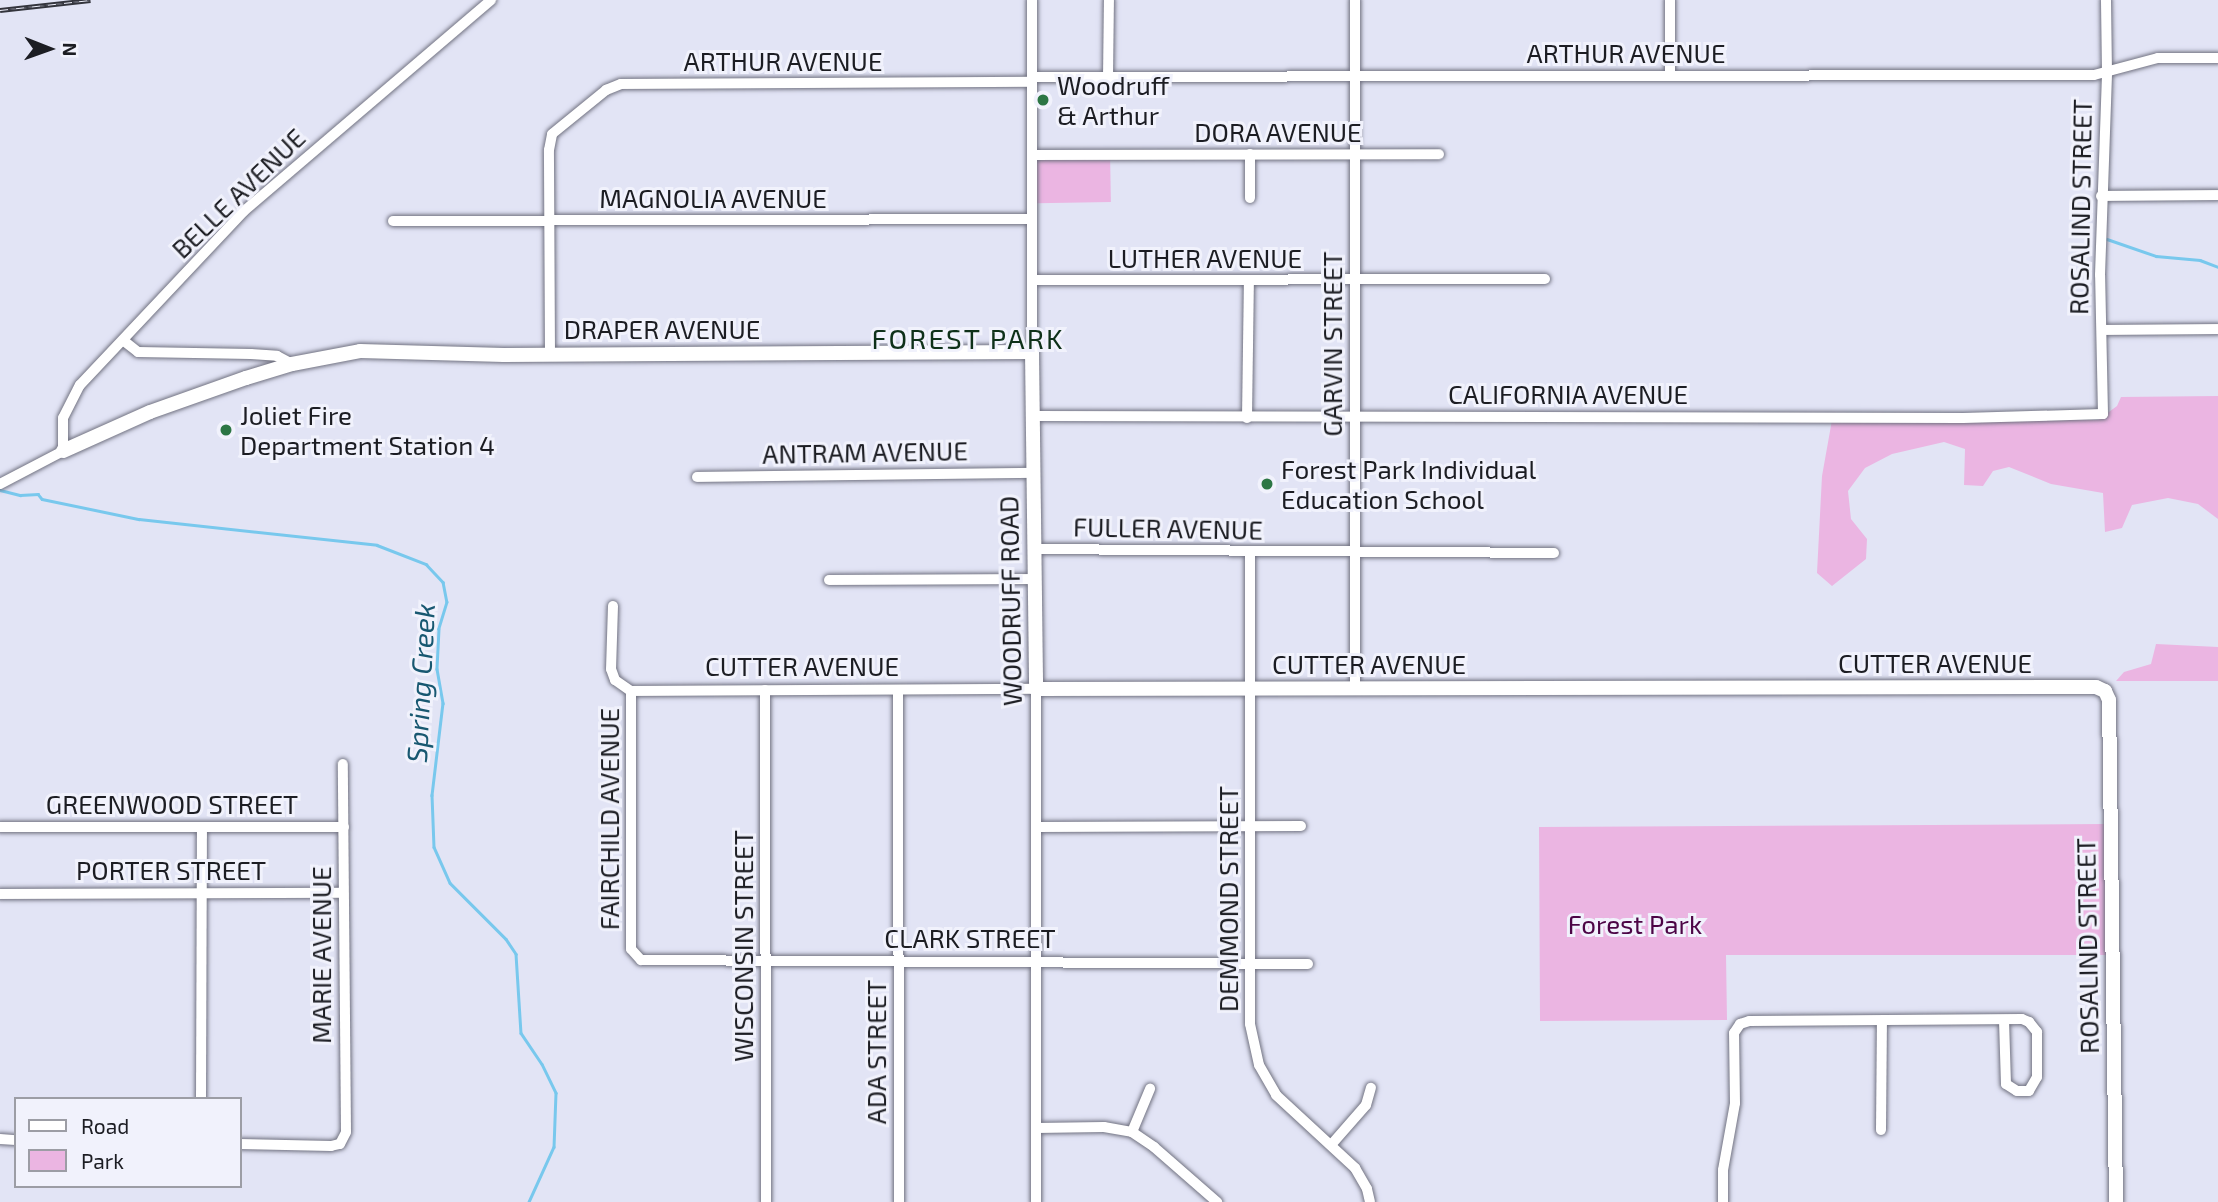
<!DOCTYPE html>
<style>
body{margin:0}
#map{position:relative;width:2218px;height:1202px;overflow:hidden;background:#e2e4f5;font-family:"Exo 2",sans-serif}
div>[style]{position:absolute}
.green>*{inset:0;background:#ebb5e2;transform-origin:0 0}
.stream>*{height:2.5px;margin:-1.25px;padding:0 1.25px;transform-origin:1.25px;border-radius:1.25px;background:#78c8ed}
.roads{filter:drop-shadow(0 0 2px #717281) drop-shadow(0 0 2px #717281)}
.street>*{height:10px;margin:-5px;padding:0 5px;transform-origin:5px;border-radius:5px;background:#fff}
.secondary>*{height:14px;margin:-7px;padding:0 7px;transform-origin:7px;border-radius:7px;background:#fff}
.rail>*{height:5px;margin-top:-2.5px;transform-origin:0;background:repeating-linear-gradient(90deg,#f1f2fc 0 8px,#33343c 0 16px);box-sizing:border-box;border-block:2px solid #33343c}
.dots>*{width:19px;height:19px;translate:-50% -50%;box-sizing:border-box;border:4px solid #f1f2fc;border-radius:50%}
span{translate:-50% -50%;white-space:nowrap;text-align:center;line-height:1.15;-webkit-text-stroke:6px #f1f2fc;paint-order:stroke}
.street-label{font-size:26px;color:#1c1d23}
.poi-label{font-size:26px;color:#1c1d23}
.left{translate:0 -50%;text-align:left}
.park-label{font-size:26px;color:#4c0546}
.neighbourhood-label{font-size:28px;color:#0e3119;letter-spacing:2px}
.water-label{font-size:28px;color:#185871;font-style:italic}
.legend{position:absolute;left:14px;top:1097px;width:228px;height:91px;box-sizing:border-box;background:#f1f2fc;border:2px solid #9c9da5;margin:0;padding:9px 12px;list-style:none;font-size:21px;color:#1c1d23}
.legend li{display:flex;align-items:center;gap:14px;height:35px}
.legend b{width:35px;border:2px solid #9c9da5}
.north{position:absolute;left:14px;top:14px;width:70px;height:70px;-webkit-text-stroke:5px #f1f2fc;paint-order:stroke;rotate:91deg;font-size:19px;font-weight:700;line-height:28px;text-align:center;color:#1c1d23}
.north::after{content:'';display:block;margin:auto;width:24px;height:32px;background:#1c1d23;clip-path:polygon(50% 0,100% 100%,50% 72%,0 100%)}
</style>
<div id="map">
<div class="green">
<i style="left:1110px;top:151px;width:51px;height:74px;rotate:89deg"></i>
<i style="clip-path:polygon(2218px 396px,2218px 519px,2198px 504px,2168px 498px,2132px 505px,2122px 528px,2105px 532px,2103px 493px,2051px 484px,2009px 467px,1993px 471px,1983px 486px,1964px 485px,1965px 449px,1944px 442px,1892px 454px,1865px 468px,1848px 491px,1851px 519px,1867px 539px,1866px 559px,1832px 586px,1817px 573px,1822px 476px,1832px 420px,2098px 420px,2117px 406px,2121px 397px)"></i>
<i style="clip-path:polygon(2156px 644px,2218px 647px,2218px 681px,2116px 681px,2124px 672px,2151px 664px)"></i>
<i style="clip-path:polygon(2106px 824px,2106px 955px,1726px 955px,1727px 1020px,1540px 1021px,1539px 827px)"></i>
</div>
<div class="stream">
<i style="left:2107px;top:239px;width:52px;rotate:19.1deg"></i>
<i style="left:2156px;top:256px;width:44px;rotate:5.2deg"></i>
<i style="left:2200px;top:260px;width:19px;rotate:21deg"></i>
<i style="left:0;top:490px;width:21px;rotate:14deg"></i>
<i style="left:20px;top:495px;width:18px;rotate:-3deg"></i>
<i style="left:38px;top:494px;width:6px;rotate:51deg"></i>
<i style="left:42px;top:499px;width:99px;rotate:11.7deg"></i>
<i style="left:139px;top:519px;width:239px;rotate:6.2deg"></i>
<i style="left:377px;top:545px;width:53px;rotate:21.2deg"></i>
<i style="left:426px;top:564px;width:25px;rotate:47deg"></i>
<i style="left:443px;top:582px;width:20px;rotate:79deg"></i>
<i style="left:447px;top:602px;width:28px;rotate:107deg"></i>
<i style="left:439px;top:629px;width:40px;rotate:92.9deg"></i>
<i style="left:437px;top:669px;width:35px;rotate:80deg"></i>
<i style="left:443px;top:703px;width:93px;rotate:96.8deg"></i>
<i style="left:432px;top:795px;width:52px;rotate:87.8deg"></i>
<i style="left:434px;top:847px;width:39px;rotate:66deg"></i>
<i style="left:450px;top:883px;width:79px;rotate:45deg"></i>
<i style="left:506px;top:939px;width:18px;rotate:56deg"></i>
<i style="left:516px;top:954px;width:79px;rotate:86.4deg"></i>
<i style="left:521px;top:1033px;width:37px;rotate:56deg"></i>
<i style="left:542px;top:1064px;width:32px;rotate:64deg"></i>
<i style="left:556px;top:1093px;width:54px;rotate:92.1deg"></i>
<i style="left:554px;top:1147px;width:60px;rotate:114.4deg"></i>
</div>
<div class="roads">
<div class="street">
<i style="left:1032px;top:0;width:352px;rotate:90deg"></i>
<i style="left:1670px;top:0;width:76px;rotate:90deg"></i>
<i style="left:1032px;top:77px;width:1062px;rotate:-0.11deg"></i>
<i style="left:2094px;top:75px;width:66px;rotate:-14.9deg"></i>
<i style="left:2158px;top:58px;width:60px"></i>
<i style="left:1108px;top:77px;width:77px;rotate:-89.3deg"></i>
<i style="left:1032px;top:155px;width:407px;rotate:-0.1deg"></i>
<i style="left:2101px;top:196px;width:117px;rotate:-0.5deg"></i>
<i style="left:1250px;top:198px;width:44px;rotate:-90deg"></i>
<i style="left:393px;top:221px;width:639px;rotate:-0.18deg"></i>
<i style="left:1033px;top:280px;width:512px;rotate:-0.11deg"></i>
<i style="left:2103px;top:330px;width:115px;rotate:-0.5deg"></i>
<i style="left:124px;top:341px;width:18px;rotate:38deg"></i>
<i style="left:138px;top:352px;width:113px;rotate:1deg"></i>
<i style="left:251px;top:354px;width:26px;rotate:4deg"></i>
<i style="left:277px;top:356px;width:17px;rotate:28deg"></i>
<i style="left:550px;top:354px;width:204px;rotate:-90.3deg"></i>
<i style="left:549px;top:150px;width:16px;rotate:-79deg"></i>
<i style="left:552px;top:134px;width:70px;rotate:-39.2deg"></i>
<i style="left:606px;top:90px;width:16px;rotate:-22deg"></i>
<i style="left:621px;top:84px;width:411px;rotate:-0.3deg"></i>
<i style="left:1032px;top:416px;width:931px;rotate:0.12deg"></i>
<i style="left:1963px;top:418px;width:140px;rotate:-1.6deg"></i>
<i style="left:2103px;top:414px;width:139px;rotate:-91.2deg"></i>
<i style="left:2100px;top:275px;width:202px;rotate:-88deg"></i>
<i style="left:2107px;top:73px;width:73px;rotate:-90.8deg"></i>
<i style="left:1247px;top:418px;width:138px;rotate:-89.2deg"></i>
<i style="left:697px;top:477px;width:337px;rotate:-0.7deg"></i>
<i style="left:0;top:484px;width:71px;rotate:-27.6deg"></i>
<i style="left:63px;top:451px;width:33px;rotate:-90deg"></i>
<i style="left:63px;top:418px;width:37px;rotate:-63deg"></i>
<i style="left:80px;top:385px;width:239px;rotate:-46.7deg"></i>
<i style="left:244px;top:211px;width:325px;rotate:-40.5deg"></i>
<i style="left:1033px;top:549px;width:521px;rotate:0.44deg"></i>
<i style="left:1250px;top:552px;width:472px;rotate:90deg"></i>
<i style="left:1250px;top:1024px;width:42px;rotate:77.6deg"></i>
<i style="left:1259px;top:1065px;width:34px;rotate:60deg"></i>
<i style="left:1276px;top:1095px;width:108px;rotate:42.7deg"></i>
<i style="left:1355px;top:1168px;width:24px;rotate:60deg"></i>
<i style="left:1367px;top:1189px;width:13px;rotate:77deg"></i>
<i style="left:829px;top:580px;width:205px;rotate:-0.3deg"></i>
<i style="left:613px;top:606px;width:63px;rotate:91.8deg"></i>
<i style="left:611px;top:669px;width:12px;rotate:70deg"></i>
<i style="left:615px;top:680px;width:19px;rotate:35deg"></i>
<i style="left:631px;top:691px;width:258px;rotate:90deg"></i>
<i style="left:631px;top:949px;width:15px;rotate:48deg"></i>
<i style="left:641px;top:960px;width:667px;rotate:0.34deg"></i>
<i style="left:1355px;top:688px;width:688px;rotate:-90deg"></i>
<i style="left:765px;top:690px;width:512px;rotate:89.89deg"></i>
<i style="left:631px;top:691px;width:405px;rotate:-0.3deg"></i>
<i style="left:1036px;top:689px;width:513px;rotate:90deg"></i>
<i style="left:898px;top:691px;width:511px;rotate:89.89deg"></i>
<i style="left:0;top:827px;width:344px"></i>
<i style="left:1036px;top:827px;width:265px;rotate:-0.2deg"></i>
<i style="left:0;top:894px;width:343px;rotate:-0.2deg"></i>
<i style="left:201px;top:1099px;width:272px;rotate:-89.8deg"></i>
<i style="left:1036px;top:1128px;width:68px;rotate:-0.8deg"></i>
<i style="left:1104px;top:1127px;width:28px;rotate:10deg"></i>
<i style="left:1132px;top:1132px;width:27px;rotate:34deg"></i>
<i style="left:1154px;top:1147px;width:84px;rotate:41.1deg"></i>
<i style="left:1881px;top:1130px;width:109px;rotate:-89.5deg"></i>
<i style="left:1132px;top:1132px;width:47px;rotate:-67.3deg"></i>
<i style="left:0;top:1139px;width:16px;rotate:4deg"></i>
<i style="left:240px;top:1144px;width:91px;rotate:1.3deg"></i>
<i style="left:331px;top:1146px;width:9px;rotate:-13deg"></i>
<i style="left:340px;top:1144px;width:13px;rotate:-63deg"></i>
<i style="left:346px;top:1132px;width:368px;rotate:-90.5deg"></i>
<i style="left:1331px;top:1145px;width:53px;rotate:-48.8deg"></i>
<i style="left:1366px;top:1105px;width:18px;rotate:-74deg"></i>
<i style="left:1723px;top:1202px;width:32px;rotate:-90deg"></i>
<i style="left:1723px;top:1170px;width:68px;rotate:-79.8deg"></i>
<i style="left:1735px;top:1103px;width:70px;rotate:-90.8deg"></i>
<i style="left:1734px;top:1033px;width:11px;rotate:-56deg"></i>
<i style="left:1740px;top:1024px;width:9px;rotate:-18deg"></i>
<i style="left:1749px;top:1021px;width:273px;rotate:-0.4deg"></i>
<i style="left:2022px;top:1019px;width:8px;rotate:23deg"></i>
<i style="left:2029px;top:1022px;width:13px;rotate:51deg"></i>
<i style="left:2037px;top:1032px;width:45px;rotate:90deg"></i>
<i style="left:2037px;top:1077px;width:16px;rotate:120deg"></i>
<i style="left:2029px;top:1091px;width:12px;rotate:180deg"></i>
<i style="left:2017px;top:1091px;width:13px;rotate:-148deg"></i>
<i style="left:2006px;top:1084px;width:64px;rotate:-91.8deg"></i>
</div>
<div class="secondary">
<i style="left:63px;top:451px;width:95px;rotate:-24.1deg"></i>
<i style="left:150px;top:412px;width:102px;rotate:-19.5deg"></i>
<i style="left:246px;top:378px;width:48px;rotate:-16.9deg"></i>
<i style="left:292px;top:364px;width:69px;rotate:-10.8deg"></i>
<i style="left:360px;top:351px;width:144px;rotate:1.6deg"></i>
<i style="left:504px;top:355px;width:528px;rotate:-0.33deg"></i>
<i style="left:1032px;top:352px;width:337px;rotate:89.3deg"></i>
<i style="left:1036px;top:689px;width:1060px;rotate:-0.11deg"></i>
<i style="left:2096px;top:687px;width:10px;rotate:24deg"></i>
<i style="left:2105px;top:691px;width:10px;rotate:66deg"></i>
<i style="left:2109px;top:700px;width:502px;rotate:89.2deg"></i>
</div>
</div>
<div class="rail">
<i style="left:0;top:10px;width:91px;rotate:-6.3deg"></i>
</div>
<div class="dots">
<i style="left:1043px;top:100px;background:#2c7644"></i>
<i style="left:226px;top:430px;background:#2c7644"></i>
<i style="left:1267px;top:484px;background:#2c7644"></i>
</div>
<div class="street-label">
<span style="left:1626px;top:53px">ARTHUR AVENUE</span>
<span style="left:783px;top:61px">ARTHUR AVENUE</span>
<span style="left:1278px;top:132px">DORA AVENUE</span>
<span style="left:238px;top:193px;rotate:-44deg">BELLE AVENUE</span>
<span style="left:713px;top:198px">MAGNOLIA AVENUE</span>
<span style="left:2080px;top:207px;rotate:-89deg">ROSALIND STREET</span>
<span style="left:1205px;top:258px">LUTHER AVENUE</span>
<span style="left:662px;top:329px">DRAPER AVENUE</span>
<span style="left:1332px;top:344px;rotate:-90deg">GARVIN STREET</span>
<span style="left:1568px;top:394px">CALIFORNIA AVENUE</span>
<span style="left:865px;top:452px;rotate:-1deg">ANTRAM AVENUE</span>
<span style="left:1168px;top:528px;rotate:1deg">FULLER AVENUE</span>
<span style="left:1010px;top:601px;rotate:-91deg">WOODRUFF ROAD</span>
<span style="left:1935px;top:663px">CUTTER AVENUE</span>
<span style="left:1369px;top:664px">CUTTER AVENUE</span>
<span style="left:802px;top:666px">CUTTER AVENUE</span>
<span style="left:172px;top:804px">GREENWOOD STREET</span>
<span style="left:609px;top:819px;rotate:-90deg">FAIRCHILD AVENUE</span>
<span style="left:171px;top:870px">PORTER STREET</span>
<span style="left:1228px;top:899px;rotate:-90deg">DEMMOND STREET</span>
<span style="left:970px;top:938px">CLARK STREET</span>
<span style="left:743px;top:946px;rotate:-90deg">WISCONSIN STREET</span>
<span style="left:2087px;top:946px;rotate:-91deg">ROSALIND STREET</span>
<span style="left:321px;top:955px;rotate:-90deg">MARIE AVENUE</span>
<span style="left:876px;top:1052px;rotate:-90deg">ADA STREET</span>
</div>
<div class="poi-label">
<span class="left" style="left:1057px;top:100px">Woodruff<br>&amp; Arthur</span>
<span class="left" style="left:240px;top:430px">Joliet Fire<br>Department Station 4</span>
<span class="left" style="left:1281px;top:484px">Forest Park Individual<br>Education School</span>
</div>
<div class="park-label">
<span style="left:1635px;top:924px">Forest Park</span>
</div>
<div class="neighbourhood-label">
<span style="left:968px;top:338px">FOREST PARK</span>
</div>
<div class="water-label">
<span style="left:420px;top:683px;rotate:-87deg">Spring Creek</span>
</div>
<ul class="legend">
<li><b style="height:9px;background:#fff"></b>Road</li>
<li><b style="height:19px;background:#ebb5e2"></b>Park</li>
</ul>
<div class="north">N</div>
</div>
